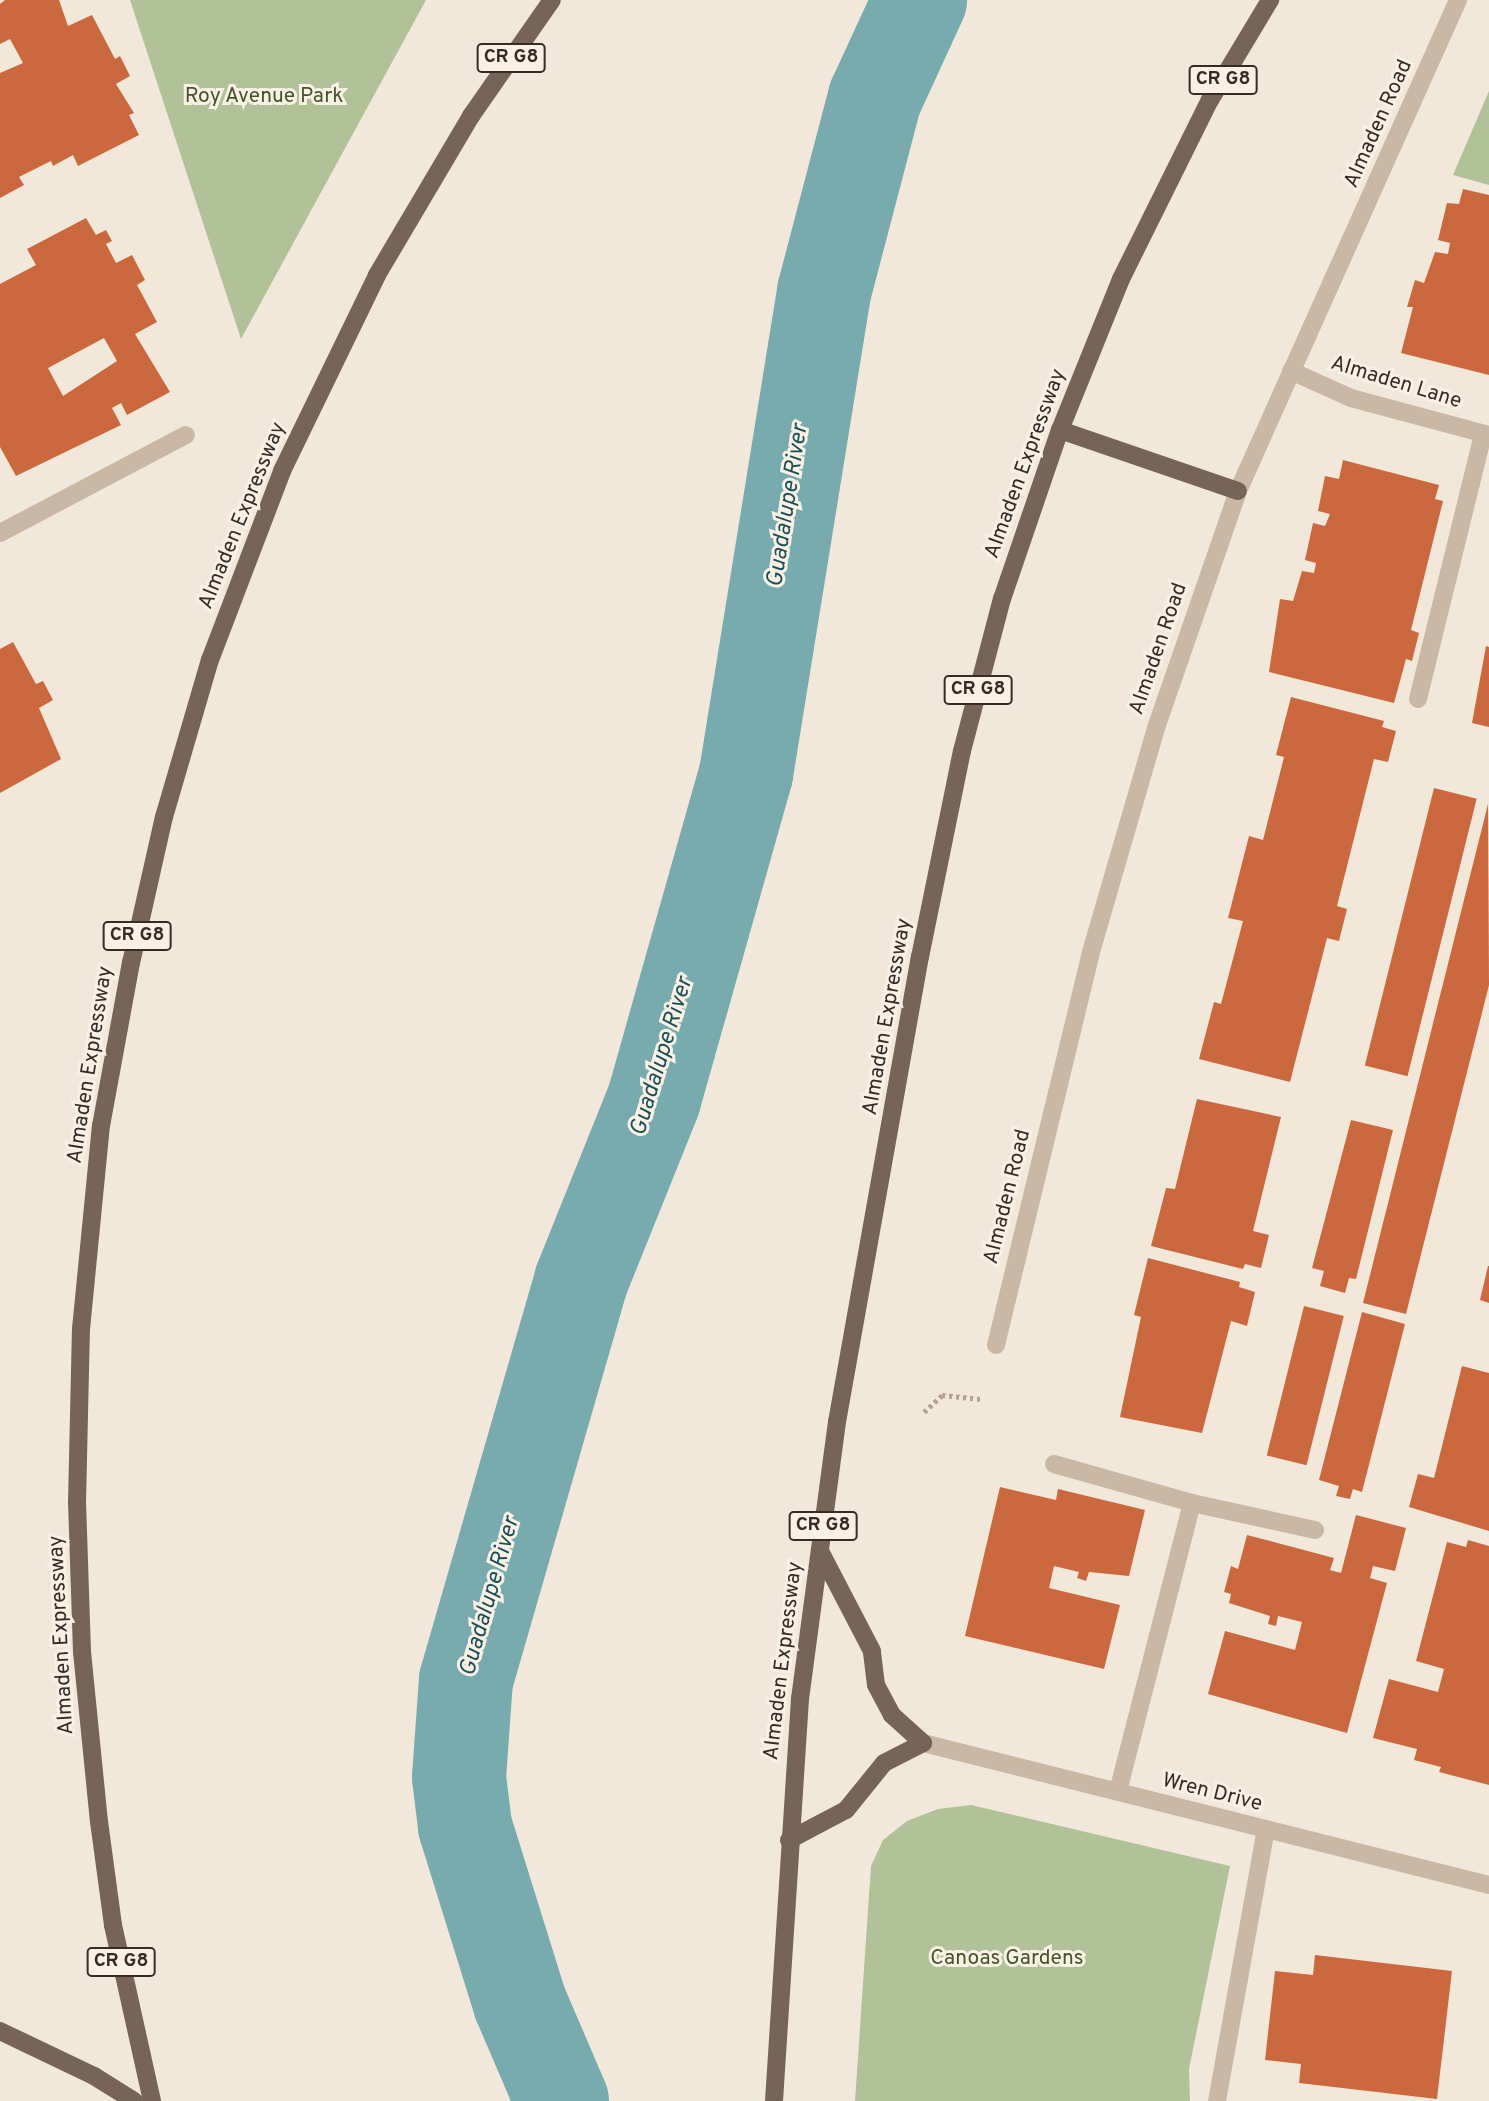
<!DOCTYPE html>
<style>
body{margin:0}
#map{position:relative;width:1489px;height:2101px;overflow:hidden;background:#f2e8d9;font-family:Overpass,sans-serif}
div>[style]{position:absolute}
.green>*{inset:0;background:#b2c298}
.river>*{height:94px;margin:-47px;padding:0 47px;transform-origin:47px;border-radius:47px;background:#77abb0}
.building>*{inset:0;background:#cb683e;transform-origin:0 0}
.path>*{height:4.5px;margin-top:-2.25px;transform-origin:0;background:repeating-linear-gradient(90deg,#b6a28f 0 3.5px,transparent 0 7px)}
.lane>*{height:18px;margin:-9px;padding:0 9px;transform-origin:9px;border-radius:9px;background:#cbb8a4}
.street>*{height:18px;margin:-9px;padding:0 9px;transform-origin:9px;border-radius:9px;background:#cbb8a4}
.primary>*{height:18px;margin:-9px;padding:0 9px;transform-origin:9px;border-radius:9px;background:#786457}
span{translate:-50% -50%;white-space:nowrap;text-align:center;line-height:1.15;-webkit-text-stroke:6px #faf1e5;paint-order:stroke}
.shield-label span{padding:2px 5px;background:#faf1e5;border:2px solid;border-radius:5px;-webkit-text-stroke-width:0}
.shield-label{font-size:19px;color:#362c26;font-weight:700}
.park-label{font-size:21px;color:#435529}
.street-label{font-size:21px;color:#362c26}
.water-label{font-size:23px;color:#1a5159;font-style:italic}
</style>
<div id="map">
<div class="green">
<i style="clip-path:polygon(130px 0,426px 0,241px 339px)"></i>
<i style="clip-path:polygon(1489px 91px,1489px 185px,1453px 175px)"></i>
<i style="clip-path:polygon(971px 1805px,1230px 1866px,1189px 2069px,1190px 2101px,855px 2101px,871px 1866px,883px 1840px,907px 1821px,938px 1809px)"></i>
</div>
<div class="river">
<i style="left:562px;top:2101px;width:107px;rotate:-113.2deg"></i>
<i style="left:520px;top:2003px;width:185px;rotate:-107.3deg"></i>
<i style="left:465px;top:1826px;width:49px;rotate:-97deg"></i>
<i style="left:459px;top:1777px;width:97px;rotate:-85.9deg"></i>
<i style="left:466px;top:1680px;width:415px;rotate:-73.9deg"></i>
<i style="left:581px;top:1281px;width:196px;rotate:-68.1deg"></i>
<i style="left:654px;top:1099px;width:338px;rotate:-74.2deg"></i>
<i style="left:746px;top:774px;width:488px;rotate:-80.8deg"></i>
<i style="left:824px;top:292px;width:201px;rotate:-75.3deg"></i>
<i style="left:875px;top:98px;width:108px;rotate:-65.3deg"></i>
</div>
<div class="building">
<i style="clip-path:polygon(5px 0,59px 0,68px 26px,92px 15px,115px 59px,120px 56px,130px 76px,116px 84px,134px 113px,129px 115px,139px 135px,78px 166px,73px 155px,53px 166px,51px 161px,19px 177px,24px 185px,0 198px,0 73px,23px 63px,10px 39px,0 44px,0 4px)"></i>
<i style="clip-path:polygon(1463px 189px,1489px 195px,1489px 375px,1401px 353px,1413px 307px,1407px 307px,1415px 280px,1424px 283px,1435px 252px,1448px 254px,1450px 243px,1438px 240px,1447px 203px,1459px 204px)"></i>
<i style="clip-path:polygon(evenodd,86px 218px,96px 235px,106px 230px,112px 241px,106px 244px,116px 263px,132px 255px,145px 280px,137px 285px,157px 322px,135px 334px,170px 392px,127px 415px,121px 403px,112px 408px,121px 425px,16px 476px,0 447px,0 284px,36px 265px,27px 249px,86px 218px,104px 338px,117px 361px,63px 396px,48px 368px,104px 338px)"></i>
<i style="clip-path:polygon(1343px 460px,1439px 485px,1435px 499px,1443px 501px,1411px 630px,1419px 633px,1412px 661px,1406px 659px,1394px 703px,1269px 672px,1280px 599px,1293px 601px,1302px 571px,1314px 573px,1316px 563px,1305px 560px,1313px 523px,1325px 526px,1330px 514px,1318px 511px,1325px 476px,1339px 479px)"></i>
<i style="clip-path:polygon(13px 642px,36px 684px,43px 681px,53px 700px,39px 708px,61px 759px,0 793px,0 649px)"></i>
<i style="clip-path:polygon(1486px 646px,1489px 647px,1489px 727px,1472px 723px)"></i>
<i style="clip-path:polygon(1291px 697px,1384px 721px,1382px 727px,1396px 731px,1388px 762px,1374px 759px,1337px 906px,1347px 909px,1339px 941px,1327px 938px,1290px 1082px,1199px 1059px,1214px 1002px,1221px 1004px,1243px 921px,1228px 918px,1249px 836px,1263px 840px,1284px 757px,1276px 755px)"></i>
<i style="left:1434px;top:788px;width:44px;height:286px;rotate:14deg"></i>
<i style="clip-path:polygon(1488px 804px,1489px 985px,1406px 1314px,1363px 1303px)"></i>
<i style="clip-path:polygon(1197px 1099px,1281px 1117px,1253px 1231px,1269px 1235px,1261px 1268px,1245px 1264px,1243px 1269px,1151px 1246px,1166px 1188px,1175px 1189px)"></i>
<i style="clip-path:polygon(1351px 1120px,1393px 1130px,1356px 1279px,1349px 1278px,1345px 1293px,1320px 1286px,1324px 1271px,1312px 1268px)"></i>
<i style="clip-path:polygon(1148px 1258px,1240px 1282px,1239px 1287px,1255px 1292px,1247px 1326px,1231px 1321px,1202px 1433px,1120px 1417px,1141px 1317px,1134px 1315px)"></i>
<i style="clip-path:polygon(1488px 1266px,1489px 1266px,1489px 1303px,1480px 1300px)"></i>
<i style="left:1304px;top:1306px;width:41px;height:154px;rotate:14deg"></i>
<i style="clip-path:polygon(1362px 1312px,1405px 1324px,1362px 1492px,1353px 1489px,1350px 1499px,1336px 1496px,1339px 1486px,1319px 1480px)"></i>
<i style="clip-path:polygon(1462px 1366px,1489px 1373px,1489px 1531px,1409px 1507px,1418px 1474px,1434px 1478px)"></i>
<i style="clip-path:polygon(1000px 1487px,1056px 1500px,1058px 1489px,1145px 1510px,1129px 1576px,1089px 1572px,1086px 1581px,1077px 1578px,1079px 1572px,1054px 1566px,1049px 1588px,1120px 1605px,1104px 1669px,965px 1636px)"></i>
<i style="clip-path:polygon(1356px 1515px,1406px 1528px,1395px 1571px,1373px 1566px,1370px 1578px,1387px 1583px,1347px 1733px,1208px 1694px,1225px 1631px,1295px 1650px,1302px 1622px,1278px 1616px,1276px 1626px,1268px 1624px,1270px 1616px,1229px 1603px,1231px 1594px,1224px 1592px,1231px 1566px,1238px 1569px,1247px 1535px,1334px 1558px,1330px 1570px,1341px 1573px)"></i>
<i style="clip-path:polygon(1468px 1540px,1489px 1546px,1489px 1785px,1439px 1772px,1441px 1767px,1414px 1760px,1417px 1749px,1373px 1738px,1389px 1679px,1438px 1692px,1444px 1669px,1416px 1661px,1447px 1542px,1466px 1547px)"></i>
<i style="clip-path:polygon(1315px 1955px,1452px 1971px,1437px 2099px,1299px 2083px,1301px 2064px,1265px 2060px,1275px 1971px,1313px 1975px)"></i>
</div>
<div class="path">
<i style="left:924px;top:1412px;width:25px;rotate:-43deg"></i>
<i style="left:942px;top:1395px;width:39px;rotate:6deg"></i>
</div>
<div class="lane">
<i style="left:1291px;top:371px;width:66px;rotate:24.2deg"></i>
<i style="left:1351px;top:398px;width:143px;rotate:15deg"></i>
<i style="left:0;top:533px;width:210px;rotate:-27.8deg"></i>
<i style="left:1418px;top:699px;width:273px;rotate:-76.2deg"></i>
<i style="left:1054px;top:1464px;width:143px;rotate:15.8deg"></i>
<i style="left:1192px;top:1503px;width:298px;rotate:104.4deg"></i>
<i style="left:1192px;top:1503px;width:126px;rotate:12.4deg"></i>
<i style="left:1217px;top:2101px;width:275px;rotate:-79.8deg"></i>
</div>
<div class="street">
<i style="left:996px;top:1345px;width:404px;rotate:-76.4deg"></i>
<i style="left:1091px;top:952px;width:233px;rotate:-73.8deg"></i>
<i style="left:1156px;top:728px;width:251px;rotate:-70.9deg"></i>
<i style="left:1238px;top:491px;width:538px;rotate:-65.86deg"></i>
<i style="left:923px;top:1743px;width:584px;rotate:14.08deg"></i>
</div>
<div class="primary">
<i style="left:1060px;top:430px;width:188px;rotate:18.9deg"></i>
<i style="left:789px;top:1840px;width:64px;rotate:-27.8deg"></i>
<i style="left:846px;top:1810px;width:60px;rotate:-51deg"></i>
<i style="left:884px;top:1763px;width:44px;rotate:-27.1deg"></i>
<i style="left:923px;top:1743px;width:42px;rotate:-137.9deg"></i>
<i style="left:892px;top:1715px;width:34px;rotate:-118deg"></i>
<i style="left:876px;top:1685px;width:34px;rotate:-97deg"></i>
<i style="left:872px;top:1651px;width:113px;rotate:-117.5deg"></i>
<i style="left:0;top:2031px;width:104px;rotate:25.6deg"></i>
<i style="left:94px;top:2076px;width:47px;rotate:32deg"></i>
<i style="left:152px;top:2101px;width:180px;rotate:-102.5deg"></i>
<i style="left:113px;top:1925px;width:104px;rotate:-97.7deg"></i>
<i style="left:99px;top:1822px;width:171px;rotate:-95.7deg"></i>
<i style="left:82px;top:1652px;width:149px;rotate:-91.9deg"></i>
<i style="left:77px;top:1503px;width:174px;rotate:-88.7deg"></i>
<i style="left:81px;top:1329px;width:204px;rotate:-84.4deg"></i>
<i style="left:101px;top:1126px;width:166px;rotate:-79.6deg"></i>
<i style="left:131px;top:963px;width:150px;rotate:-77.3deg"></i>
<i style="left:164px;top:817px;width:164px;rotate:-73.7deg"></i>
<i style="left:210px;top:660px;width:202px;rotate:-69.1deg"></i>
<i style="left:282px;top:471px;width:218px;rotate:-64.1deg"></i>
<i style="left:377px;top:275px;width:185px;rotate:-59.4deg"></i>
<i style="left:471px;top:116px;width:141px;rotate:-55.1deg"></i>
<i style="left:774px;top:2101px;width:403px;rotate:-86.3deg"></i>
<i style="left:800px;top:1699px;width:279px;rotate:-82.4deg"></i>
<i style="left:837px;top:1422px;width:472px;rotate:-79.9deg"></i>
<i style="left:920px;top:957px;width:210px;rotate:-78.5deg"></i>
<i style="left:962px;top:751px;width:157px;rotate:-75.3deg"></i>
<i style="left:1002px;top:599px;width:179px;rotate:-71.1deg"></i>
<i style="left:1060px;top:430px;width:163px;rotate:-68deg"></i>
<i style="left:1121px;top:279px;width:200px;rotate:-63.6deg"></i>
<i style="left:1210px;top:100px;width:117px;rotate:-59deg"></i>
</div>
<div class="shield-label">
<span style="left:511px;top:58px">CR G8</span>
<span style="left:1223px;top:80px">CR G8</span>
<span style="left:978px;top:690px">CR G8</span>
<span style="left:137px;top:936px">CR G8</span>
<span style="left:823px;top:1526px">CR G8</span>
<span style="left:121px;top:1962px">CR G8</span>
</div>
<div class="park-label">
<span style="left:264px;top:97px">Roy Avenue Park</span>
<span style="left:1007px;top:1959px">Canoas Gardens</span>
</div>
<div class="street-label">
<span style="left:1379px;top:124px;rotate:-66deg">Almaden Road</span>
<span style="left:1396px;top:383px;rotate:17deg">Almaden Lane</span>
<span style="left:1026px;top:464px;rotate:-70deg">Almaden Expressway</span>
<span style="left:243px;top:516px;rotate:-68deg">Almaden Expressway</span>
<span style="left:1159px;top:649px;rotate:-71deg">Almaden Road</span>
<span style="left:888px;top:1017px;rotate:-80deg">Almaden Expressway</span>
<span style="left:91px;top:1065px;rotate:-81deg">Almaden Expressway</span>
<span style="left:1008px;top:1197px;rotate:-76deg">Almaden Road</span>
<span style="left:62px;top:1635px;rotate:-93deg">Almaden Expressway</span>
<span style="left:784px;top:1661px;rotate:-83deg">Almaden Expressway</span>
<span style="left:1212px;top:1793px;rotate:14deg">Wren Drive</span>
</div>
<div class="water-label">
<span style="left:789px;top:506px;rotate:-81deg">Guadalupe River</span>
<span style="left:663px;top:1057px;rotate:-73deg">Guadalupe River</span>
<span style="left:491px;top:1597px;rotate:-74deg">Guadalupe River</span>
</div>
</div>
